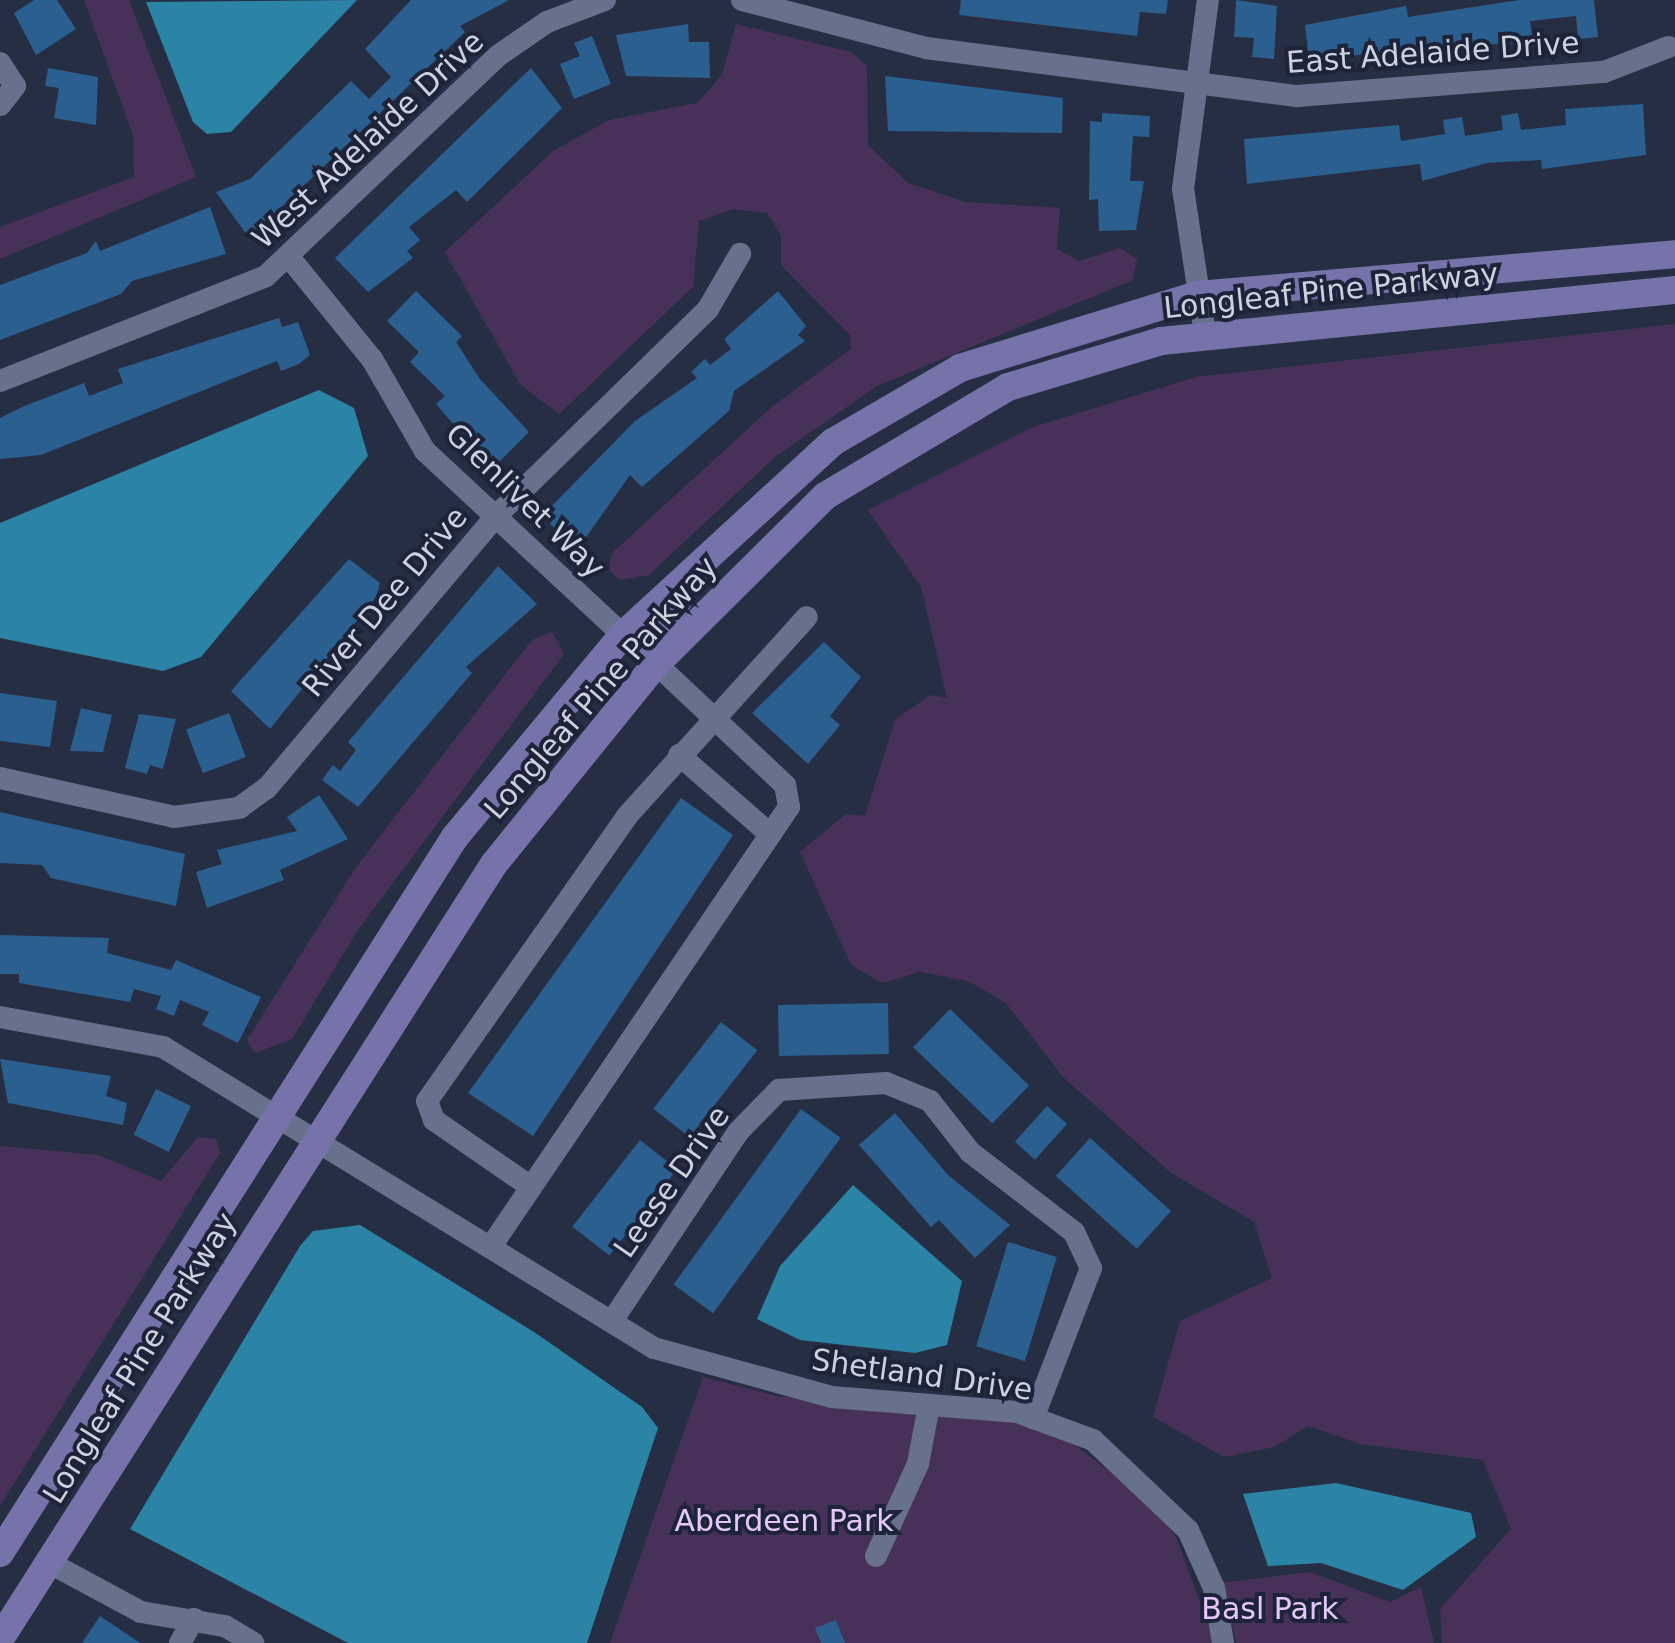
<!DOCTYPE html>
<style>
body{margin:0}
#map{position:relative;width:1675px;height:1643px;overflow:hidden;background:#262e44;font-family:"DejaVu Sans",sans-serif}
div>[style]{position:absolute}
.green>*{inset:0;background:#483158}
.water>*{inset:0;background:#2b84a5}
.building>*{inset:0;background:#2a5f8f;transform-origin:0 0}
.minor>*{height:22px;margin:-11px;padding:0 11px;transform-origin:11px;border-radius:11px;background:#68718b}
.major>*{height:28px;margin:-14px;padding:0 14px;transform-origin:14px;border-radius:14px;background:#7673ab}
span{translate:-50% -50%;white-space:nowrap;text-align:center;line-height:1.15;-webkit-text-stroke:8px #1d2439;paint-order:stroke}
.street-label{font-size:30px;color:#ccd2e0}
.park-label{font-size:30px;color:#e5c7fa}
</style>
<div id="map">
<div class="green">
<i style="clip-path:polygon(84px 0,129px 0,196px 177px,0 259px,0 227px,134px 177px,133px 135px)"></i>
<i style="clip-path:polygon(736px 24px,851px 52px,867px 66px,868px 145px,908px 183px,965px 202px,1060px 208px,1057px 249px,1079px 261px,1120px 248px,1137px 259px,1133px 280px,877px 386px,775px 457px,649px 575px,620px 580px,609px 571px,611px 554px,774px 405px,851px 349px,850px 335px,781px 265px,781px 235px,767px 213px,733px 209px,699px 221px,693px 287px,559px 414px,521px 385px,445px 252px,553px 151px,609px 120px,697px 103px,722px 75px)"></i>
<i style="clip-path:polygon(1675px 324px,1675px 1643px,1442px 1643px,1440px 1609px,1511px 1529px,1483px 1460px,1360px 1444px,1308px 1426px,1274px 1447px,1224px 1457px,1153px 1417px,1180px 1321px,1272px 1278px,1254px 1222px,1170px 1172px,1063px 1077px,1006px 1003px,968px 981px,920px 972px,882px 983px,851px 965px,800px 852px,846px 814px,865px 816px,895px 720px,930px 695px,947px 698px,921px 587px,868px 510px,1033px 427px,1196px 377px)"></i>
<i style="clip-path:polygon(552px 632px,564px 654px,358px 930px,292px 1039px,255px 1053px,247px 1040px,356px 867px,532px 640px)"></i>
<i style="clip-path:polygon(198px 1137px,216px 1139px,220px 1153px,0 1506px,0 1146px,98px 1155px,161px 1181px)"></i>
<i style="clip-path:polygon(703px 1377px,777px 1396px,1005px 1419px,1072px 1443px,1151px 1503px,1176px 1537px,1215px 1643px,610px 1643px)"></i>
<i style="clip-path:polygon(1310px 1572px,1390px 1602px,1421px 1587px,1434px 1643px,1236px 1643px,1222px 1583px)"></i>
</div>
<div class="water">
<i style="clip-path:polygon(357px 0,231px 132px,207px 134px,193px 122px,146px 2px)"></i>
<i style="clip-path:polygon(319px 390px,354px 408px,368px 456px,201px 657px,163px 671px,0 638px,0 523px)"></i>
<i style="clip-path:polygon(853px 1185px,962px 1281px,947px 1345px,915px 1353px,800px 1340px,757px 1319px,780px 1266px)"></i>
<i style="clip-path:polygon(360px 1225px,534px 1332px,642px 1407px,658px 1428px,587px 1643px,348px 1643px,130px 1529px,300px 1246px,313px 1231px)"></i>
<i style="clip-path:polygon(1336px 1483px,1471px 1513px,1476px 1537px,1403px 1590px,1321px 1563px,1268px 1566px,1243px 1494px)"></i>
</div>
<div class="building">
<i style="clip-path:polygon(34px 0,57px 0,76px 29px,36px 55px,14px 13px)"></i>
<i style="clip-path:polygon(411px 0,509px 0,460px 26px,465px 32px,249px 238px,216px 192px,250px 179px,351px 81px,369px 99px,391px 77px,365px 49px)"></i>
<i style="clip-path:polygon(961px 0,1168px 0,1166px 14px,1140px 12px,1137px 36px,959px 15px)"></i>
<i style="clip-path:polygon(1236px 0,1277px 6px,1274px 59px,1252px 57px,1254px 38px,1234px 37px)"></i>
<i style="clip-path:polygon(1519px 0,1594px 0,1598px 37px,1578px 39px,1576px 16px,1530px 21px,1533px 41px,1309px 59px,1305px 25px,1406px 6px,1408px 17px)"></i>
<i style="clip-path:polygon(688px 24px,689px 42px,709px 42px,710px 78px,626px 76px,616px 35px)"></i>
<i style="clip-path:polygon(592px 36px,611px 84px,574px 99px,560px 64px,580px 56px,574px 43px)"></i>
<i style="clip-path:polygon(48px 68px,98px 77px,96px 125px,54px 118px,59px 88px,45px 86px)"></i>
<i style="clip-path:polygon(531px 68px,562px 108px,467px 202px,456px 190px,409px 227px,420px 240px,407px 251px,413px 258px,368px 292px,335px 258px)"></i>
<i style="clip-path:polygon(885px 76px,1063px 98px,1062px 133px,888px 131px)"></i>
<i style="clip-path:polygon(1643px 104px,1646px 155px,1542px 169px,1541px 160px,1487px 163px,1422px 181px,1420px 164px,1247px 184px,1244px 139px,1399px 125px,1401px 141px,1445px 134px,1443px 120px,1462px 117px,1465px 136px,1503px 130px,1501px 116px,1518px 113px,1521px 130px,1566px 125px,1565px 109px)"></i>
<i style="clip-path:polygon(1102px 113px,1150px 116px,1149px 137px,1133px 136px,1130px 181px,1144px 181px,1136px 230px,1099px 231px,1098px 199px,1089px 200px,1090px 121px,1102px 122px)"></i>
<i style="clip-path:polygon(210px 207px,226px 254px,132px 281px,121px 294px,0 340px,0 285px,87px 253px,96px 241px,100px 251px)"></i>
<i style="clip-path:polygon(416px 291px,462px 336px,456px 342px,480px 379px,529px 432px,492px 469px,436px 404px,445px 396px,410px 362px,419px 352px,387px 321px)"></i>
<i style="clip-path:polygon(778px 291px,806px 326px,798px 335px,805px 341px,734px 391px,729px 411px,642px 487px,630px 475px,577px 550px,542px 516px,635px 421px,697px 378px,691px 372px,705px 359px,710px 365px,731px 349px,724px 339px)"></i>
<i style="clip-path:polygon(279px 318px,282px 327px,298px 322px,310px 355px,299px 364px,281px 371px,277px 361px,41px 455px,0 459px,0 418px,22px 407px,84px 383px,89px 396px,123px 383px,118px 369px)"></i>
<i style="clip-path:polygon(349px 559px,380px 583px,376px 597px,270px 729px,231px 691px)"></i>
<i style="clip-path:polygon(498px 566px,537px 604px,466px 667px,472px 673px,358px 807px,322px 780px,333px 765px,340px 771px,356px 750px,348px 742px)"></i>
<i style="clip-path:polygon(824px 642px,861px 677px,830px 716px,840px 725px,808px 764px,752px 713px)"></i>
<i style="clip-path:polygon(0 693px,57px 701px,50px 747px,0 741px)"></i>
<i style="clip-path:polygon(81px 708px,112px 715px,103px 752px,70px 751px)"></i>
<i style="left:229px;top:713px;width:47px;height:46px;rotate:69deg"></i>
<i style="clip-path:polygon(139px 714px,176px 719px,163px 769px,150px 765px,147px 774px,125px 768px)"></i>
<i style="clip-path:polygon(319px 795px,348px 839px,280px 870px,284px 880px,207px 908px,196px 872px,222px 864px,217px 850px,297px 831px,287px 817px)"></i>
<i style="clip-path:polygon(681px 798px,733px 835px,533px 1136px,468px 1093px)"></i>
<i style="clip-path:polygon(0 812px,185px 854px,176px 906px,51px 878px,42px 865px,0 863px)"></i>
<i style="clip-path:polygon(0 935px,109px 938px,107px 953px,171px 970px,176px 960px,261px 997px,238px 1043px,202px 1025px,209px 1012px,180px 1000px,174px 1016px,156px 1009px,161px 996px,134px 989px,130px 1002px,19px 983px,19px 974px,0 974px)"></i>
<i style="left:888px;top:1003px;width:51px;height:110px;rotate:89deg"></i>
<i style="left:950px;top:1009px;width:110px;height:53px;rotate:44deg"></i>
<i style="left:721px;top:1022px;width:46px;height:110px;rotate:38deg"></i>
<i style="clip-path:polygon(0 1059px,111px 1076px,106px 1096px,127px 1103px,123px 1125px,8px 1103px)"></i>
<i style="left:156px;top:1089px;width:39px;height:51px;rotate:26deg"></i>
<i style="left:1047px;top:1106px;width:27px;height:48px;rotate:42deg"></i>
<i style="left:801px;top:1109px;width:49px;height:217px;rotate:36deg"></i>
<i style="clip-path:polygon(895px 1113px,948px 1175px,1010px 1225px,975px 1258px,939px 1220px,931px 1227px,859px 1145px)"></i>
<i style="left:1090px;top:1138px;width:109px;height:51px;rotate:42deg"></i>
<i style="left:640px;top:1140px;width:47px;height:110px;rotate:38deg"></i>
<i style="left:1008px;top:1242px;width:51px;height:109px;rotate:17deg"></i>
<i style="clip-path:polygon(100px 1616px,140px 1643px,82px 1643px)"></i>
<i style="clip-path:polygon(836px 1620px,845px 1643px,821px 1643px,815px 1628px)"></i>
</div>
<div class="minor">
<i style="left:742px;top:0;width:190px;rotate:14.6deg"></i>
<i style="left:926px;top:48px;width:374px;rotate:7.4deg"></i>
<i style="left:1297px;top:96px;width:308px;rotate:-4.5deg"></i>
<i style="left:1604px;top:72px;width:69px;rotate:-21.3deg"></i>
<i style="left:0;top:63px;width:27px;rotate:57deg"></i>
<i style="left:15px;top:86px;width:24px;rotate:128deg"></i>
<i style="left:289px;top:257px;width:132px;rotate:50.9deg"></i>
<i style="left:372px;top:359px;width:106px;rotate:60.1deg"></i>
<i style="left:425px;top:451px;width:270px;rotate:42.9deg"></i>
<i style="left:1205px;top:334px;width:147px;rotate:-98.6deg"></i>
<i style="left:1183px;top:189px;width:191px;rotate:-82.5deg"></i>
<i style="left:0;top:381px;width:286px;rotate:-21.5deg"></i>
<i style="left:266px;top:276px;width:321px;rotate:-43.5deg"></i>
<i style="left:499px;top:55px;width:58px;rotate:-34.5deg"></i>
<i style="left:547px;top:22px;width:62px;rotate:-20.8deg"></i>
<i style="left:679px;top:755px;width:121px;rotate:41deg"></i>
<i style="left:0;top:778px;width:178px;rotate:12.6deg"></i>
<i style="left:174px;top:817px;width:66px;rotate:-7.9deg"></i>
<i style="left:239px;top:808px;width:34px;rotate:-36deg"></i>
<i style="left:267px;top:788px;width:356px;rotate:-49.9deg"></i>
<i style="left:496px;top:516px;width:296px;rotate:-44.3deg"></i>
<i style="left:708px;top:309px;width:64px;rotate:-59.8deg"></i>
<i style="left:0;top:1017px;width:166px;rotate:10.4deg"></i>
<i style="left:163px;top:1047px;width:576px;rotate:31.51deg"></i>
<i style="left:654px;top:1348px;width:185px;rotate:15.4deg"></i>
<i style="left:832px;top:1397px;width:186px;rotate:4.6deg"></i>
<i style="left:1017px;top:1412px;width:81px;rotate:20.2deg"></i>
<i style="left:1093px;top:1440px;width:131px;rotate:43.5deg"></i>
<i style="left:1188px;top:1530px;width:64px;rotate:65.9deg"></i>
<i style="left:1214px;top:1588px;width:56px;rotate:80.7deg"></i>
<i style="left:531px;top:1187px;width:118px;rotate:-145.4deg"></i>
<i style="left:434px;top:1120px;width:20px;rotate:-110deg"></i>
<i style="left:427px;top:1101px;width:348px;rotate:-54.9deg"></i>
<i style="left:627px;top:816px;width:268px;rotate:-47.9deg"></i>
<i style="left:492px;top:1245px;width:529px;rotate:-55.86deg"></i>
<i style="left:789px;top:807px;width:22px;rotate:-100deg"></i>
<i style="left:785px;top:785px;width:177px;rotate:-136.8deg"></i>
<i style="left:612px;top:1321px;width:227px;rotate:-56.3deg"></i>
<i style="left:738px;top:1132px;width:59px;rotate:-45.7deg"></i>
<i style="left:779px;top:1090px;width:107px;rotate:-3.7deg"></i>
<i style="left:886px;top:1083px;width:48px;rotate:22.2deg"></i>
<i style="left:930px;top:1101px;width:65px;rotate:51.9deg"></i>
<i style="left:970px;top:1152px;width:131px;rotate:37.6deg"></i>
<i style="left:1074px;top:1232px;width:40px;rotate:65deg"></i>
<i style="left:1091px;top:1268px;width:161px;rotate:111.1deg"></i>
<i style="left:876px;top:1556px;width:101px;rotate:-65.5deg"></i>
<i style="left:918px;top:1464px;width:60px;rotate:-79.4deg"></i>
<i style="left:50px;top:1563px;width:103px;rotate:28.3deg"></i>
<i style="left:141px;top:1612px;width:85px;rotate:9.5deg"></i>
<i style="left:225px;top:1626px;width:33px;rotate:31deg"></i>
<i style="left:180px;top:1643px;width:28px;rotate:-60deg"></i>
</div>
<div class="major">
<i style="left:656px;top:664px;width:22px;rotate:-106deg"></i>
<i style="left:650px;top:643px;width:50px;rotate:-56.3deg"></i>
<i style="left:0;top:1553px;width:848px;rotate:-57.57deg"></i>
<i style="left:455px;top:837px;width:263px;rotate:-50.3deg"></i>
<i style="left:623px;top:635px;width:285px;rotate:-42.6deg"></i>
<i style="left:833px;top:442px;width:147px;rotate:-30.2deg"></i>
<i style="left:960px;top:368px;width:249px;rotate:-17.1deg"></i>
<i style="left:1198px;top:295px;width:479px;rotate:-4.9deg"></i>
<i style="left:0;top:1639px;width:919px;rotate:-57.49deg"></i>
<i style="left:494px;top:864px;width:257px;rotate:-51deg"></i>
<i style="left:656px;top:664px;width:238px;rotate:-44.8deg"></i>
<i style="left:825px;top:496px;width:213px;rotate:-30.8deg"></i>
<i style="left:1008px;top:387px;width:160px;rotate:-16.7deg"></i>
<i style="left:1161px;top:341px;width:517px;rotate:-5.67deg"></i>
</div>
<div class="street-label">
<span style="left:1433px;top:53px;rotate:-4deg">East Adelaide Drive</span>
<span style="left:368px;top:140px;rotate:-43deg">West Adelaide Drive</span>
<span style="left:1331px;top:291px;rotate:-6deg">Longleaf Pine Parkway</span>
<span style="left:525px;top:501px;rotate:44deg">Glenlivet Way</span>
<span style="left:385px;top:602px;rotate:-50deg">River Dee Drive</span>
<span style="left:601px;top:688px;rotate:-49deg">Longleaf Pine Parkway</span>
<span style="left:672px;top:1182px;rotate:-55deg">Leese Drive</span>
<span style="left:140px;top:1358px;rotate:-58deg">Longleaf Pine Parkway</span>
<span style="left:922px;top:1375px;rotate:8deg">Shetland Drive</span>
</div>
<div class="park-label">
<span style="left:784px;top:1521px">Aberdeen Park</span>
<span style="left:1270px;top:1609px">Basl Park</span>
</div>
</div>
